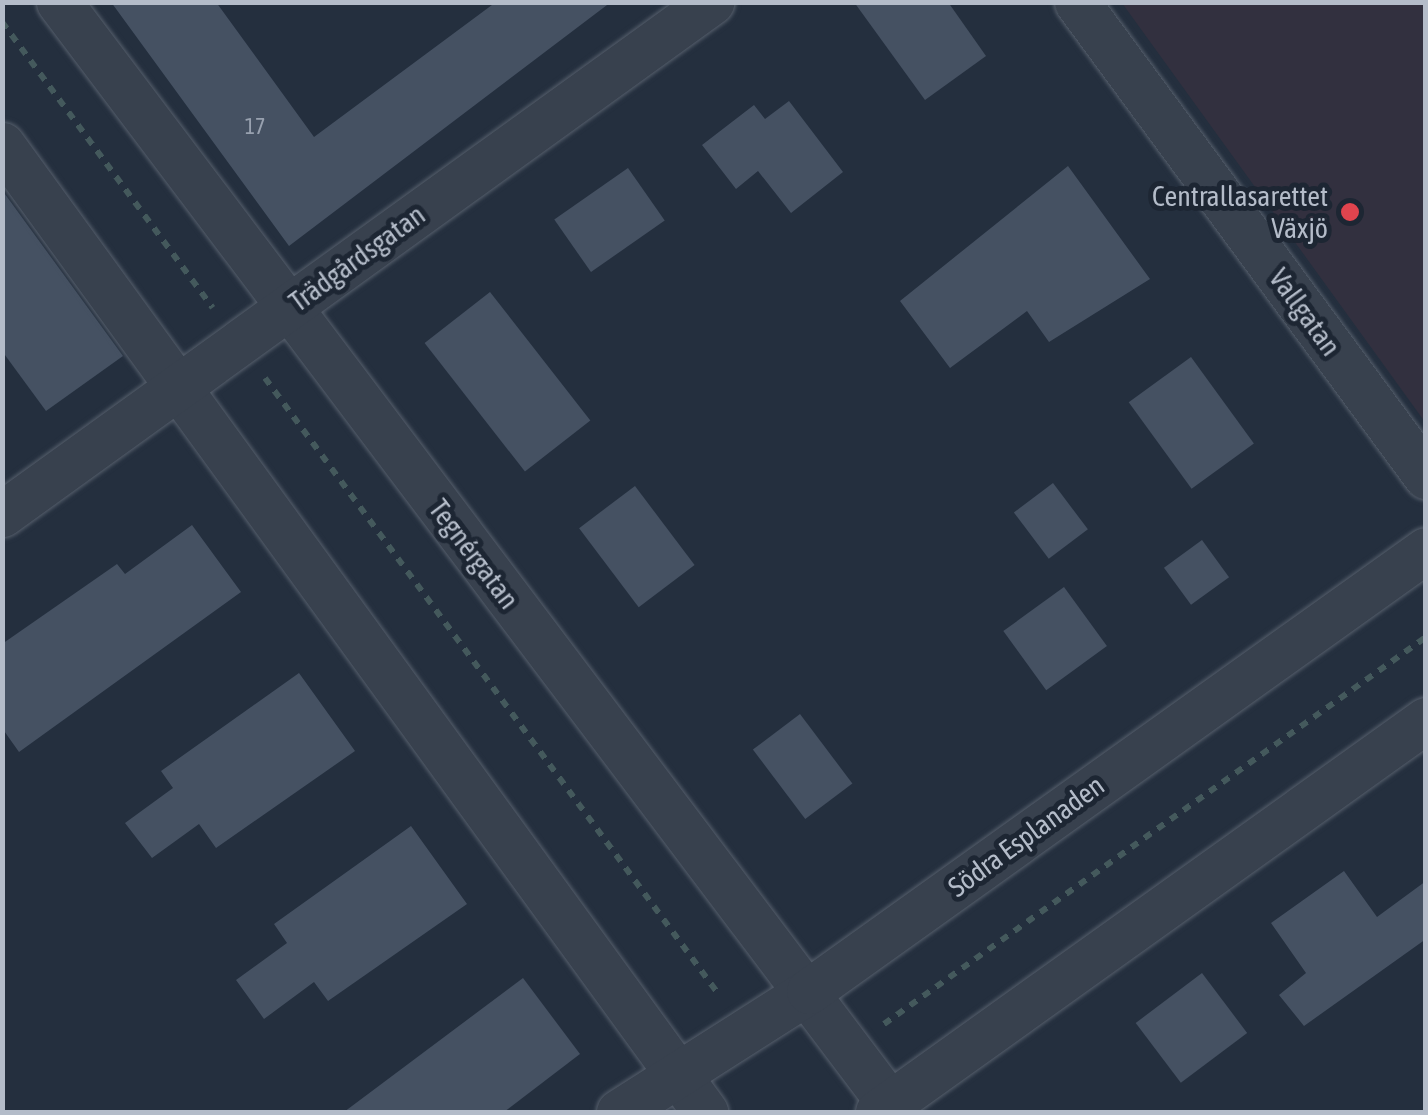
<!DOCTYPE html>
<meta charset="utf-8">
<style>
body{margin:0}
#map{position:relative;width:1428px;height:1115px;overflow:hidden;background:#242f3e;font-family:"Asap Condensed",sans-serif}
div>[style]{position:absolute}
.medical>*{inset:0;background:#32303f}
.building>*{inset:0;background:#455162;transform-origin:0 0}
.path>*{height:6px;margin-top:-3px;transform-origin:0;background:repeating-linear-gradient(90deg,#44595c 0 8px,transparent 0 16px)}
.roads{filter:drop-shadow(0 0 2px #565f6c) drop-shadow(0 0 2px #565f6c)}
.minor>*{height:45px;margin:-22.5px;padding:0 22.5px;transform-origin:22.5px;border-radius:22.5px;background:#38414e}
.dots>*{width:28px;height:28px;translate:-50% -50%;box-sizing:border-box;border:5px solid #1d2633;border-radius:50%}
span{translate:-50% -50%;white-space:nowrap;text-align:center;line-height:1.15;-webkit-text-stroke:10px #1d2633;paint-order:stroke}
.number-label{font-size:22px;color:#98a1af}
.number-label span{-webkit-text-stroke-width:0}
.poi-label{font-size:28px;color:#b4bcc9}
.right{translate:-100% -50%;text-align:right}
.street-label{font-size:28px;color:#b4bcc9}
.frame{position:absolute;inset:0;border:5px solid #b4bcc9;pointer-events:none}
</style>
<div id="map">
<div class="medical">
<i style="clip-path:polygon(1122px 3px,1425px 3px,1425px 422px)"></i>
</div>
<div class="building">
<i style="clip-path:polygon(111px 2px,216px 2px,314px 137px,496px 2px,611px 2px,289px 246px)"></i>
<i style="clip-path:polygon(854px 2px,948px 2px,986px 56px,925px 100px)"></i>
<i style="clip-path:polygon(789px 101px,843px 172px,791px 213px,758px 171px,736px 189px,702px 145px,754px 105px,765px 119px)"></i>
<i style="clip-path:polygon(1068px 166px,1150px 279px,1049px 342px,1027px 311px,950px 368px,900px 301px)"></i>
<i style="left:628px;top:168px;width:64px;height:90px;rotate:55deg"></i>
<i style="clip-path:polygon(2px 190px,123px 356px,46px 411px,2px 351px)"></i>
<i style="left:490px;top:292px;width:163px;height:83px;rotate:52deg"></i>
<i style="left:1191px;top:357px;width:107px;height:77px;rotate:54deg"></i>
<i style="left:1053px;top:483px;width:58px;height:49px;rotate:53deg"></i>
<i style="left:635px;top:486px;width:99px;height:70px;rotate:53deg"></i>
<i style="clip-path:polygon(192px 525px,241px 592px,19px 752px,2px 728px,2px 644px,117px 564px,125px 574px)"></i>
<i style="left:1202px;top:540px;width:46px;height:47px;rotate:54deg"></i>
<i style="left:1064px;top:587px;width:73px;height:75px;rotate:54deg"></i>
<i style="clip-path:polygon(299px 673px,355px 751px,216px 848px,199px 824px,152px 858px,125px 823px,173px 788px,161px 771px)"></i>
<i style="left:800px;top:714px;width:87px;height:59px;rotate:53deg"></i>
<i style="clip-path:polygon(411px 826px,467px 904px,328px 1001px,314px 982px,264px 1019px,236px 980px,287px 943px,274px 924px)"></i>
<i style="clip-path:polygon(1344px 871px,1377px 917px,1426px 881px,1426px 939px,1304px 1026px,1279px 995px,1306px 973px,1271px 923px)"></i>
<i style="left:1202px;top:973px;width:75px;height:83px;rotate:53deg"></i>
<i style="clip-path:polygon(523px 978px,580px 1054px,504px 1112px,344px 1112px)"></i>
</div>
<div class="path">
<i style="left:2px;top:22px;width:355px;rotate:53.6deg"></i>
<i style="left:265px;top:378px;width:767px;rotate:53.64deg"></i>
<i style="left:884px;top:1024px;width:666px;rotate:-35.53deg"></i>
</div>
<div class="roads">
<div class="minor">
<i style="left:59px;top:2px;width:1380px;rotate:52.98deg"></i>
<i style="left:1077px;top:2px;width:589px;rotate:53.64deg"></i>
<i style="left:2px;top:145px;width:1196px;rotate:53.98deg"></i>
<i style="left:2px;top:514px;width:875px;rotate:-35.83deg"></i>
<i style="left:619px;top:1112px;width:225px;rotate:-32.5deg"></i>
<i style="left:809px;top:991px;width:758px;rotate:-35.56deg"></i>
<i style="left:878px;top:1112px;width:674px;rotate:-35.58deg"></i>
</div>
</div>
<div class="dots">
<i style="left:1350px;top:212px;background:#e0444e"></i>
</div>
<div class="number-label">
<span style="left:255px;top:127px">17</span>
</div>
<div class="poi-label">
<span class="right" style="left:1328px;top:212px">Centrallasarettet<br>Växjö</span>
</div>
<div class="street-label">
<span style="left:357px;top:258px;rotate:-36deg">Trädgårdsgatan</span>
<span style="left:1305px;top:312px;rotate:54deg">Vallgatan</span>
<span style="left:474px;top:554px;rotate:53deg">Tegnérgatan</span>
<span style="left:1026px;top:836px;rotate:-36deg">Södra Esplanaden</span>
</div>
<div class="frame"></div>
</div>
